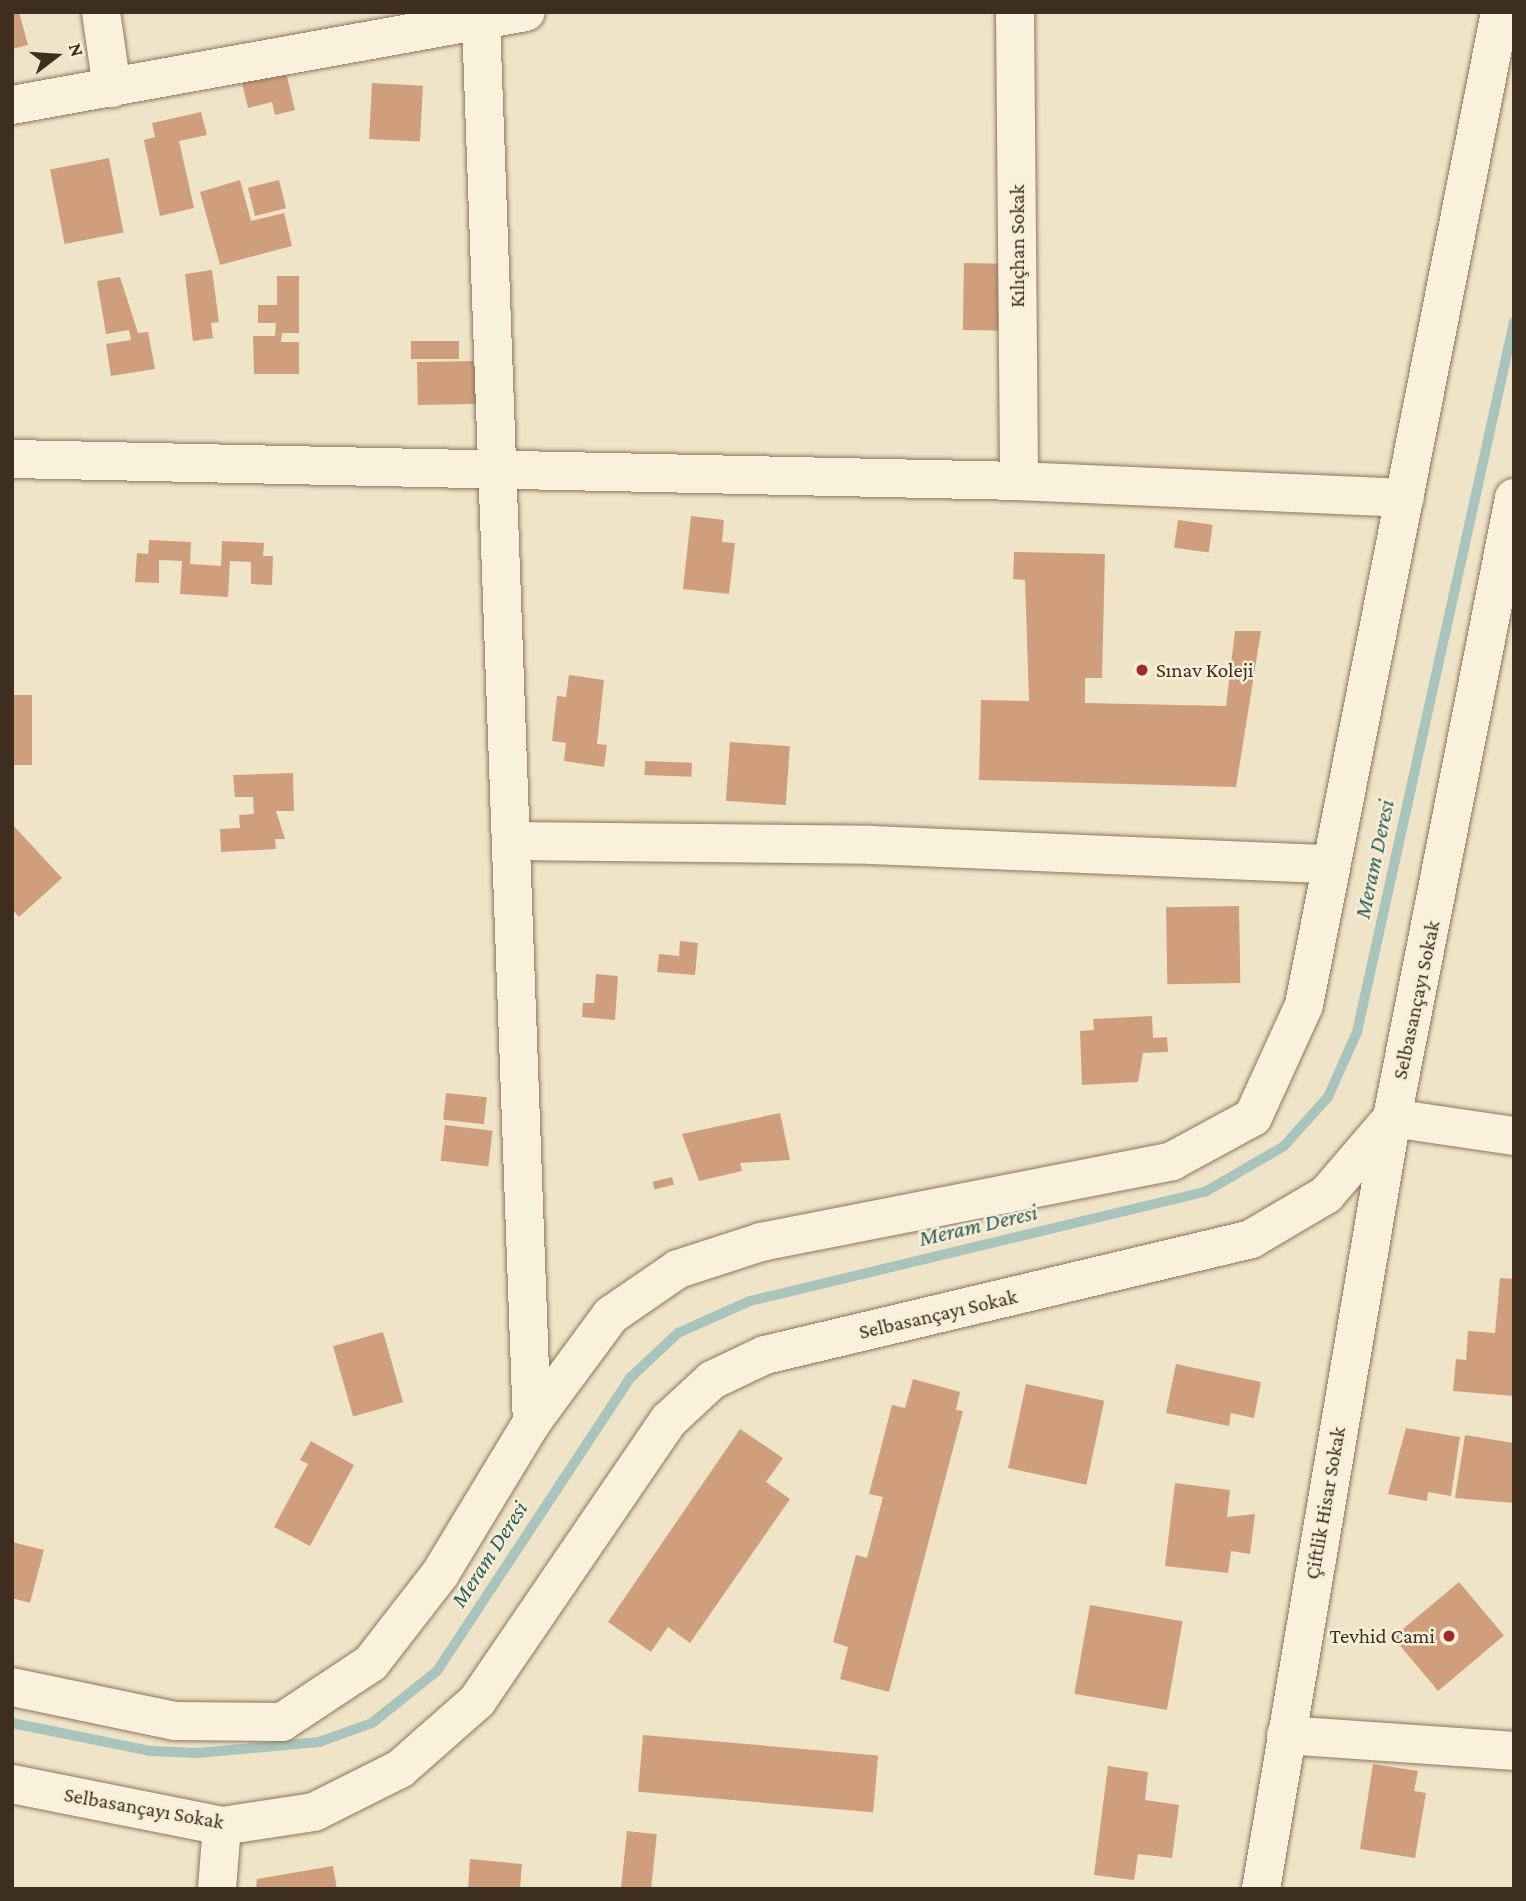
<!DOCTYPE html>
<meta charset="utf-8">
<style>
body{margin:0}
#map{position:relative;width:1526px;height:1901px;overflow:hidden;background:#f0e4c8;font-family:"Crimson Pro",serif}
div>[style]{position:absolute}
.stream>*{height:10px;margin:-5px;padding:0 5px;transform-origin:5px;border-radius:5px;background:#a9c4bc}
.building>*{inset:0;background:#cf9f7d;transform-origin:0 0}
.roads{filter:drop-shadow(0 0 2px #8d765c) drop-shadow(0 0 2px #8d765c)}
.street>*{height:38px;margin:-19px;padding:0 19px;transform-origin:19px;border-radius:19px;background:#faf1dc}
.dots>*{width:19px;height:19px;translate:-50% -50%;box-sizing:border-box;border:4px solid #f7eed8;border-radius:50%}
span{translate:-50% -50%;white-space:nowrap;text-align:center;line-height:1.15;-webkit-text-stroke:5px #f7eed8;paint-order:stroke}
.street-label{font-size:21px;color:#3d2e20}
.poi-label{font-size:21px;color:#3d2e20}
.left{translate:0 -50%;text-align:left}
.right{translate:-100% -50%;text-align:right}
.water-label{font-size:23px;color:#2f5d5a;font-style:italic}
.frame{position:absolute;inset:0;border:14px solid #3d2e20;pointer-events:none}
.north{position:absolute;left:21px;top:21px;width:70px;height:70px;-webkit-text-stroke:5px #f7eed8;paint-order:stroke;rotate:73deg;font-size:19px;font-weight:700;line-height:28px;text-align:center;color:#3d2e20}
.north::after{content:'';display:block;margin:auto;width:24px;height:32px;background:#3d2e20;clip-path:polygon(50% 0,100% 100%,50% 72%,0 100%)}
</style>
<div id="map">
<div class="stream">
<i style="left:12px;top:1723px;width:142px;rotate:11.4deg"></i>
<i style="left:151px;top:1751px;width:47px;rotate:2.4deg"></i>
<i style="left:198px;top:1753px;width:121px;rotate:-5.2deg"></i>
<i style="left:319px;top:1742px;width:56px;rotate:-19.7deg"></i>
<i style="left:372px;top:1723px;width:83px;rotate:-38.7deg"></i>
<i style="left:437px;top:1671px;width:351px;rotate:-56.6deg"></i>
<i style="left:630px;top:1378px;width:66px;rotate:-43.2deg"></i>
<i style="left:678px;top:1333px;width:79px;rotate:-24deg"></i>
<i style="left:750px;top:1301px;width:468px;rotate:-13.5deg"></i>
<i style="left:1205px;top:1192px;width:91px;rotate:-30.2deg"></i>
<i style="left:1284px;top:1146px;width:66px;rotate:-48.1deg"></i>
<i style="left:1328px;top:1097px;width:71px;rotate:-66deg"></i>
<i style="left:1357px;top:1032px;width:727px;rotate:-77.53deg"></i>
</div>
<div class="building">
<i style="clip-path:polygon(12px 12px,19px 12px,28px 45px,12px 49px)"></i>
<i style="clip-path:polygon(284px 64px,295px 110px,275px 115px,272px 102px,248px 108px,240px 75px)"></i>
<i style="left:372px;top:83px;width:51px;height:56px;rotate:3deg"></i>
<i style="clip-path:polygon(201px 112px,207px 135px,179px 141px,194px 208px,160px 216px,144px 140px,155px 137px,152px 123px)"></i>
<i style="left:109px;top:158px;width:76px;height:60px;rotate:79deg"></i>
<i style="clip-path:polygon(240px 180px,251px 221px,284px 213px,292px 246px,220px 265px,200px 192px)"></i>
<i style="left:279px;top:180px;width:29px;height:32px;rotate:76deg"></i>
<i style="left:964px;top:263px;width:45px;height:67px;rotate:1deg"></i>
<i style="clip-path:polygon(212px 270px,219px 322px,211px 323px,213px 338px,193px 341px,185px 274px)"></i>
<i style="clip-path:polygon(277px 276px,299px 276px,299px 333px,282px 333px,281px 342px,299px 342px,299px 374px,254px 374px,253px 336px,275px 336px,276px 323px,258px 323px,258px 305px,277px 305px)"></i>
<i style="clip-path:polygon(120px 277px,138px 333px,148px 332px,155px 369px,111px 376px,106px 344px,131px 340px,129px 330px,106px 334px,97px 281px)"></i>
<i style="left:411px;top:341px;width:48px;height:18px"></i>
<i style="left:476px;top:361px;width:43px;height:59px;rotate:89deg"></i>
<i style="clip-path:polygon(691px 516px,724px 520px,722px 542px,735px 543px,729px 594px,683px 589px)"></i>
<i style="left:1178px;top:520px;width:35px;height:28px;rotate:8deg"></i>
<i style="clip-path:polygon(149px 540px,191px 542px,190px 564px,221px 566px,222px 541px,264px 543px,263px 556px,273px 556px,272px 585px,251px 584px,251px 562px,230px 561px,228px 597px,180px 594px,182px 561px,159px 560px,159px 583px,135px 582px,137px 553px,148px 554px)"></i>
<i style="clip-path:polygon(1014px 552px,1105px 554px,1102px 678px,1085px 678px,1085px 703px,1226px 706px,1235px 631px,1261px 631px,1236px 787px,979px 780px,981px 700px,1029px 701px,1025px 580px,1013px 579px)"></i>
<i style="clip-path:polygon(569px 675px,604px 680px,597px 744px,607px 745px,604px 767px,564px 761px,566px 743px,552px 741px,557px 696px,566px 697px)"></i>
<i style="left:12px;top:695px;width:20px;height:70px"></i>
<i style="left:730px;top:742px;width:60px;height:59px;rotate:4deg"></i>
<i style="left:645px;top:761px;width:47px;height:14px;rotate:2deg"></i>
<i style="clip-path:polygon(293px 773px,294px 811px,276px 811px,285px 839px,275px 839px,276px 849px,221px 852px,220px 829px,240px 828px,239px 815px,254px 814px,253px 797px,235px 797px,233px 775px)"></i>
<i style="clip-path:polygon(12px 824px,62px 878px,19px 917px,12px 909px)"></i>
<i style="left:1239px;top:906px;width:77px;height:73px;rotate:89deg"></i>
<i style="clip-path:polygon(680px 941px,698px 943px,695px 975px,657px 972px,659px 954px,679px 956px)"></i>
<i style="clip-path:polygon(596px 974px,618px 976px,615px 1020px,582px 1017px,583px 1003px,594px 1003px)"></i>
<i style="clip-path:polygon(1152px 1016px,1153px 1038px,1167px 1037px,1168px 1052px,1143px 1053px,1138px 1082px,1082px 1085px,1080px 1031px,1094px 1030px,1093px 1019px)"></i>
<i style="left:446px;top:1093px;width:41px;height:27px;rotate:6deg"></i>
<i style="clip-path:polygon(780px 1113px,790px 1160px,740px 1163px,742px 1171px,699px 1181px,682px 1134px)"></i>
<i style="left:445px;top:1125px;width:48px;height:36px;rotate:7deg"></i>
<i style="left:672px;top:1177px;width:8px;height:20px;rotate:76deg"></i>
<i style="clip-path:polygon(1500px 1278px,1514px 1279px,1514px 1396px,1453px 1391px,1456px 1359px,1466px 1360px,1468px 1331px,1495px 1333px)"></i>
<i style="left:383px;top:1332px;width:73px;height:52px;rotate:74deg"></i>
<i style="clip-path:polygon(1176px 1364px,1261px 1382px,1254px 1418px,1231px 1413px,1229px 1426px,1166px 1413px)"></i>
<i style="clip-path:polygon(913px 1379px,960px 1392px,956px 1410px,963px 1411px,889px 1692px,840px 1679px,848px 1647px,833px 1642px,856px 1555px,867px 1558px,883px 1497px,869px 1494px,892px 1405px,905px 1408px)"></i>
<i style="left:1026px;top:1384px;width:80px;height:86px;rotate:12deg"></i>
<i style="clip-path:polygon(1406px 1428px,1460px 1437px,1451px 1496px,1428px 1492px,1427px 1501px,1388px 1494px)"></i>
<i style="clip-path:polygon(740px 1429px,783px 1458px,766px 1482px,790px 1499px,690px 1643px,668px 1627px,651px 1652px,608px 1622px)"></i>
<i style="clip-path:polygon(1465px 1435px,1514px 1443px,1514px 1503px,1455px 1498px)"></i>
<i style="clip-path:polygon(311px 1441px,354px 1465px,310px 1546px,274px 1527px,308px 1464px,300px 1460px)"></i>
<i style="clip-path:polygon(1175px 1483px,1230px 1490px,1227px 1517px,1255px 1514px,1250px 1554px,1231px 1551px,1228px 1573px,1165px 1566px)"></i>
<i style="clip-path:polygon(12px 1542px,44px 1550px,30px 1603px,12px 1598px)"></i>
<i style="left:1459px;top:1582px;width:70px;height:86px;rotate:50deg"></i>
<i style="left:1090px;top:1605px;width:94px;height:90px;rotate:10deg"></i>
<i style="left:643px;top:1735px;width:236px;height:57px;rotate:5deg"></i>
<i style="clip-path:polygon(1373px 1764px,1418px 1771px,1414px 1791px,1426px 1793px,1415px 1858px,1360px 1849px)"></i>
<i style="clip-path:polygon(1108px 1766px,1148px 1772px,1145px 1800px,1179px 1805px,1172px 1858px,1138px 1854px,1134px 1880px,1094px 1875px)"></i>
<i style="left:627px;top:1831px;width:30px;height:57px;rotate:6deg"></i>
<i style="clip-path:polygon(470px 1859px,522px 1864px,520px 1889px,468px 1889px)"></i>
<i style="clip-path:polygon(333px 1866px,337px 1889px,256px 1889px,257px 1879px)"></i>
</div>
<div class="roads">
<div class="street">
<i style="left:101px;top:12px;width:77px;rotate:81.8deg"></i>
<i style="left:1015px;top:12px;width:469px;rotate:89.5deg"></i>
<i style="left:481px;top:21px;width:1402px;rotate:87.92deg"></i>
<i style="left:12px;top:105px;width:522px;rotate:-10.26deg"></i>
<i style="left:12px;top:459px;width:1007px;rotate:1.25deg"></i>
<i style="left:1019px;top:481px;width:386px;rotate:2.5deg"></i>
<i style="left:511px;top:841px;width:360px;rotate:0.6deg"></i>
<i style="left:871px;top:845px;width:458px;rotate:2.4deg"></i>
<i style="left:12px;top:1687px;width:167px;rotate:11.8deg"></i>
<i style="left:175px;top:1721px;width:107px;rotate:0.5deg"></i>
<i style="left:282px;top:1722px;width:107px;rotate:-33.5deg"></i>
<i style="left:371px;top:1663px;width:113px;rotate:-52.2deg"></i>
<i style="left:440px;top:1574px;width:178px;rotate:-58.8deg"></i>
<i style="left:532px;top:1422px;width:133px;rotate:-53.6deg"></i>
<i style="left:611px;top:1315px;width:81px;rotate:-34.5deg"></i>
<i style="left:678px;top:1269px;width:87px;rotate:-18deg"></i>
<i style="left:761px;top:1242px;width:419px;rotate:-11.1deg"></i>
<i style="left:1172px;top:1161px;width:92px;rotate:-28.5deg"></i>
<i style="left:1253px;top:1117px;width:123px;rotate:-65.5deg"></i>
<i style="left:1304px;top:1005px;width:1012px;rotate:-78.83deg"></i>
<i style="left:1286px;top:1735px;width:229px;rotate:4deg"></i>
<i style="left:12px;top:1784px;width:214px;rotate:11.3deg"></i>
<i style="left:222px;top:1826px;width:93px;rotate:-8.7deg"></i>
<i style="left:314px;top:1812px;width:96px;rotate:-26.6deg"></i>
<i style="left:400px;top:1769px;width:103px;rotate:-41.4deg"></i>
<i style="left:477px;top:1701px;width:340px;rotate:-55.7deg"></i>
<i style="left:669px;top:1420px;width:59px;rotate:-42.9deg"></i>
<i style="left:712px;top:1380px;width:59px;rotate:-25.3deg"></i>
<i style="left:765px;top:1355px;width:500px;rotate:-13.4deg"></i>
<i style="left:1251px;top:1239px;width:87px;rotate:-30.4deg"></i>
<i style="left:1326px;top:1195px;width:101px;rotate:-49.4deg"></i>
<i style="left:1392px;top:1118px;width:632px;rotate:-78.87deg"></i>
<i style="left:217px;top:1889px;width:63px;rotate:-85.5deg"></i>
<i style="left:1261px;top:1889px;width:782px;rotate:-80.36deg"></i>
<i style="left:1392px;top:1118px;width:123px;rotate:8.4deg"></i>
</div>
</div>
<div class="dots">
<i style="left:1142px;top:670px;background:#9e2a2b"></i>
<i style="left:1449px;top:1636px;background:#9e2a2b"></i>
</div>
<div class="street-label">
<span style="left:1017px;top:246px;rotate:-90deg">Kılıçhan Sokak</span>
<span style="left:1416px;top:1000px;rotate:-78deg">Selbasançayı Sokak</span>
<span style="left:938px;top:1314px;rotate:-13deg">Selbasançayı Sokak</span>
<span style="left:1325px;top:1503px;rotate:-80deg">Çiftlik Hisar Sokak</span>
<span style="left:144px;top:1808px;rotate:10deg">Selbasançayı Sokak</span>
</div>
<div class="poi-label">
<span class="left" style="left:1156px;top:670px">Sınav Koleji</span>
<span class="right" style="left:1435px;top:1636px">Tevhid Cami</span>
</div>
<div class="water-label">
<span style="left:1374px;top:859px;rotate:-78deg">Meram Deresi</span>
<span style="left:978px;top:1225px;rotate:-13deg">Meram Deresi</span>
<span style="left:489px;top:1554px;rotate:-57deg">Meram Deresi</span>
</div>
<div class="frame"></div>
<div class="north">N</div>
</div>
